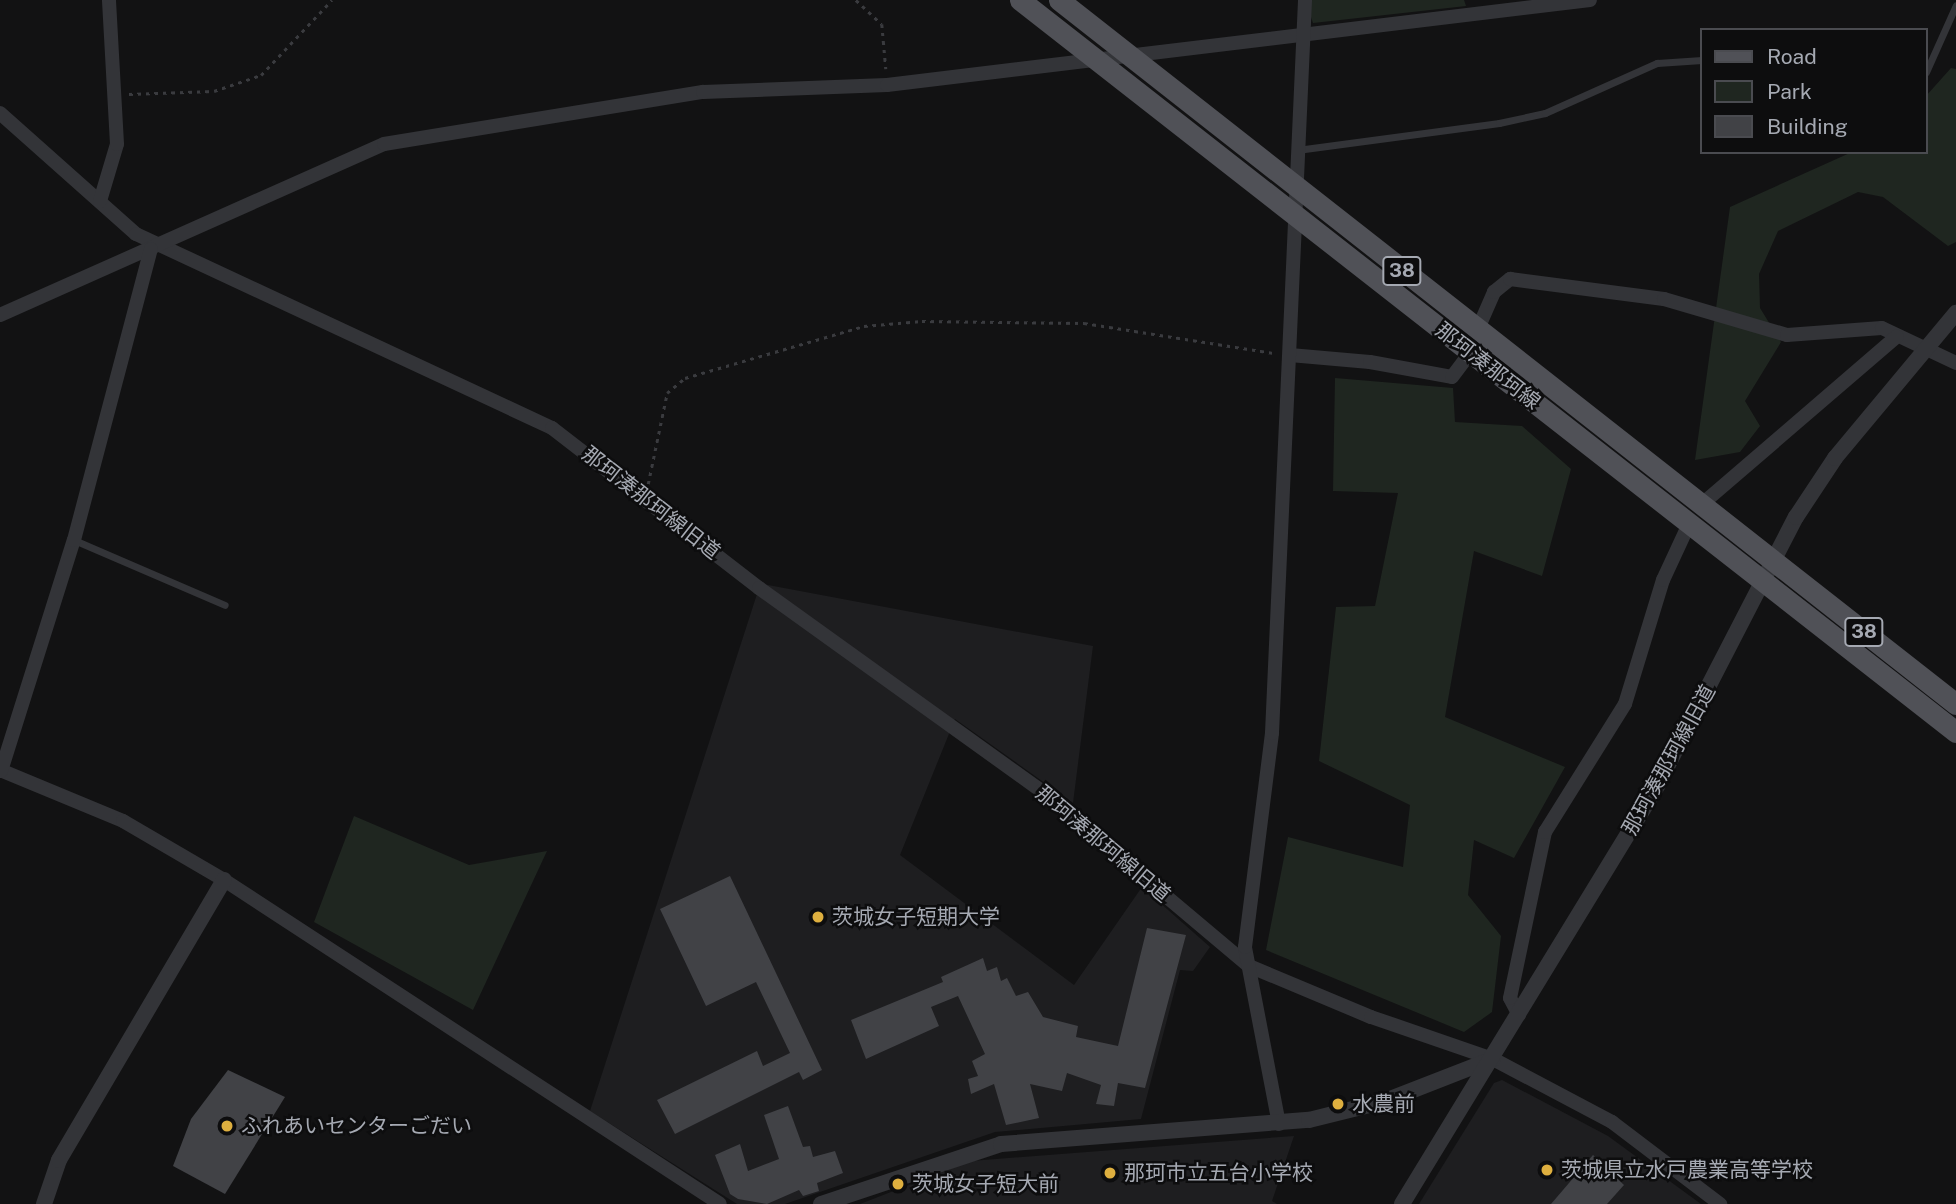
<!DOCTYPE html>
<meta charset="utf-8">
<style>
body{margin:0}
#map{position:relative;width:1956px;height:1204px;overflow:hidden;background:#121213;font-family:"Public Sans","Noto Sans JP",sans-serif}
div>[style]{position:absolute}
.built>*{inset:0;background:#1e1e20}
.green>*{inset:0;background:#1f2620}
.building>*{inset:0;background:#414246}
.path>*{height:2.5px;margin-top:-1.25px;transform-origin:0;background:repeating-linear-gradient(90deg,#3a3b3f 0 3.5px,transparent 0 8.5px)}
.service>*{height:7px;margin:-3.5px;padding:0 3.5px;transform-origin:3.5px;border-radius:3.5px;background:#333438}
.minor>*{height:14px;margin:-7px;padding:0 7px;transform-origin:7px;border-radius:7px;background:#333438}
.tertiary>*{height:16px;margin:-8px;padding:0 8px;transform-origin:8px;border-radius:8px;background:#333438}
.primary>*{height:21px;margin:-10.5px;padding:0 10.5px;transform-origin:10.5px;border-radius:10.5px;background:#505157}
.dots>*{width:19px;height:19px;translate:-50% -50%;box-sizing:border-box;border:4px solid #0d0d0e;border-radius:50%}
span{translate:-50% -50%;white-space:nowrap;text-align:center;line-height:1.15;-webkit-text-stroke:5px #0d0d0e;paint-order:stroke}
.shield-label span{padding:2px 5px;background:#0d0d0e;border:2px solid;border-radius:5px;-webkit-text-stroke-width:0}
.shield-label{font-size:19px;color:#a5a9b2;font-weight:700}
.street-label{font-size:21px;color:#a5a9b2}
.poi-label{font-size:21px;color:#a5a9b2}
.left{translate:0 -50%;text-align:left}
.legend{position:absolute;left:1700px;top:28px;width:228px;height:126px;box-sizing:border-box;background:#0d0d0e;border:2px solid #4a4b50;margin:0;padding:9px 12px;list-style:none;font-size:21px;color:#a5a9b2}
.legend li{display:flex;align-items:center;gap:14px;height:35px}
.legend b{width:35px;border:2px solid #4a4b50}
</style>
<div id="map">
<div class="built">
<i style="clip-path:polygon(768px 585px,1093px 646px,1073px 803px,955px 719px,900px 855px,1074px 985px,1142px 887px,1210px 947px,1193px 971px,1180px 970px,1141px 1119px,995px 1132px,785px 1204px,737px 1204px,590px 1111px,757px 594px)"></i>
<i style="clip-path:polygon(1502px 1080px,1608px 1136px,1701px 1204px,1419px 1204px,1494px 1083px)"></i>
<i style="clip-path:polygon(1294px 1136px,1272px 1201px,1277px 1204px,860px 1204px,971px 1161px)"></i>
</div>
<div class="green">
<i style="clip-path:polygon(1305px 0,1464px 0,1466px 6px,1313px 23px)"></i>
<i style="clip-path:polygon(1951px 68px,1956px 69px,1956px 242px,1948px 246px,1883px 197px,1858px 192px,1778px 231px,1759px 274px,1760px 308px,1781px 342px,1745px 401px,1760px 426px,1740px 452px,1695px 460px,1730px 207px,1852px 152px,1926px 152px,1926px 96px)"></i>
<i style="clip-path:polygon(1335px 378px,1453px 388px,1455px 422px,1522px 426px,1571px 469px,1542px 576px,1474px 551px,1445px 717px,1565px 767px,1514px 858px,1474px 840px,1468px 895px,1501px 936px,1492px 1012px,1464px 1032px,1266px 950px,1288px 837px,1403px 867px,1410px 805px,1319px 761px,1336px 607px,1375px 606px,1398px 493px,1333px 491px)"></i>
<i style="clip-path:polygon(354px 816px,469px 865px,547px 851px,473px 1010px,314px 922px)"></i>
</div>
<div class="building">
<i style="clip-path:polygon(730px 876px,822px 1070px,803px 1080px,799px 1072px,675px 1134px,657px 1100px,757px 1051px,763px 1066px,790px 1053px,756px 982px,706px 1006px,660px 909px)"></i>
<i style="clip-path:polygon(1147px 928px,1186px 935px,1145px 1088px,1118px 1083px,1114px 1106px,1096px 1104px,1101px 1085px,1067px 1073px,1062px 1091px,1030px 1084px,1039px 1118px,1006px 1125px,994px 1084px,971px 1094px,968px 1079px,978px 1076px,972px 1061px,985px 1054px,958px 996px,931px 1007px,939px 1026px,866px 1059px,851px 1020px,943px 982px,941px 977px,983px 958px,987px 971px,997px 967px,1001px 981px,1007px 978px,1016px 996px,1028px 992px,1043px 1017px,1078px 1026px,1076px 1037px,1118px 1046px)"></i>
<i style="clip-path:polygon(228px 1070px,285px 1097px,225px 1194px,173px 1166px,191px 1119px)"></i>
<i style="clip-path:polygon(788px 1106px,803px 1147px,810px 1146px,813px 1157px,835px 1151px,843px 1173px,817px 1183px,819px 1191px,803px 1196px,799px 1190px,767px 1204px,738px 1199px,730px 1194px,715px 1155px,740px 1144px,748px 1171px,779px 1159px,764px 1115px)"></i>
<i style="clip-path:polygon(1593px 1155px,1624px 1185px,1607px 1204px,1551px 1204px)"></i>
</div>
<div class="path">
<i style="left:856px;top:0;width:35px;rotate:43deg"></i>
<i style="left:882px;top:24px;width:45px;rotate:84.9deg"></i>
<i style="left:129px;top:94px;width:85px;rotate:-2deg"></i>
<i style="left:214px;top:91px;width:50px;rotate:-18.8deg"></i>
<i style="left:261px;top:75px;width:103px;rotate:-46.6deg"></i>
<i style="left:648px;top:484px;width:93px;rotate:-78.2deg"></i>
<i style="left:667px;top:393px;width:23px;rotate:-40deg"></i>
<i style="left:685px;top:378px;width:186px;rotate:-16.2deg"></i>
<i style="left:864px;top:326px;width:58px;rotate:-4.9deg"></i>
<i style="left:922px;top:321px;width:162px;rotate:0.7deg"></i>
<i style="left:1084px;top:323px;width:191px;rotate:9deg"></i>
</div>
<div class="service">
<i style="left:1926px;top:72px;width:73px;rotate:-65.9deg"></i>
<i style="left:1297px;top:150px;width:204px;rotate:-7.6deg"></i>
<i style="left:1499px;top:123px;width:47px;rotate:-12.3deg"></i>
<i style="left:1545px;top:113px;width:123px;rotate:-24.1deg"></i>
<i style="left:1657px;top:63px;width:45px;rotate:-3.8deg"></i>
<i style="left:74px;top:540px;width:164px;rotate:23.3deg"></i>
</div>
<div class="minor">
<i style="left:0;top:113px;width:182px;rotate:41.7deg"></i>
<i style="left:136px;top:234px;width:459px;rotate:25deg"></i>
<i style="left:552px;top:428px;width:262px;rotate:37.7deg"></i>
<i style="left:759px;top:588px;width:347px;rotate:35.7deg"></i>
<i style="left:1041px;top:791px;width:272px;rotate:40.1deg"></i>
<i style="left:1249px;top:966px;width:132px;rotate:22.7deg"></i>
<i style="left:1371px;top:1017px;width:129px;rotate:19deg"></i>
<i style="left:1493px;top:1059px;width:135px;rotate:27.9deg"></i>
<i style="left:1612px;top:1122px;width:136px;rotate:37.2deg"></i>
<i style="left:100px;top:201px;width:59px;rotate:-73.4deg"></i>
<i style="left:117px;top:144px;width:144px;rotate:-93.2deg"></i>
<i style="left:0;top:315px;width:420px;rotate:-24deg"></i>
<i style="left:384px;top:144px;width:323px;rotate:-9.3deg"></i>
<i style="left:703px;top:92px;width:184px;rotate:-2.2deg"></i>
<i style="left:887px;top:85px;width:708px;rotate:-6.89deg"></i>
<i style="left:1477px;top:331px;width:43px;rotate:-66.4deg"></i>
<i style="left:1494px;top:292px;width:21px;rotate:-39deg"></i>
<i style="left:1510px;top:279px;width:155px;rotate:7.4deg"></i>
<i style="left:1664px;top:299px;width:128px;rotate:16.3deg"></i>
<i style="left:1787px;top:335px;width:95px;rotate:-4.2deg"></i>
<i style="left:1882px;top:328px;width:82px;rotate:25.3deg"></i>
<i style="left:1290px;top:355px;width:80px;rotate:5deg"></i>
<i style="left:1370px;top:362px;width:83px;rotate:10.4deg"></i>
<i style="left:1452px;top:377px;width:30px;rotate:-53deg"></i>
<i style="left:1702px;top:504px;width:257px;rotate:-40.7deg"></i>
<i style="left:0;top:770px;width:133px;rotate:22.5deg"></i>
<i style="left:123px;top:821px;width:117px;rotate:30.3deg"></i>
<i style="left:224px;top:880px;width:592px;rotate:33.15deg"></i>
<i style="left:1px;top:771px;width:242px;rotate:-72.5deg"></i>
<i style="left:74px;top:540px;width:301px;rotate:-75.2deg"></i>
<i style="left:1519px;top:1015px;width:19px;rotate:-118deg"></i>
<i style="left:1510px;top:998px;width:170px;rotate:-78.1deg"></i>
<i style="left:1545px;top:832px;width:151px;rotate:-58deg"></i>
<i style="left:1625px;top:704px;width:130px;rotate:-73deg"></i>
<i style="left:1663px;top:580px;width:62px;rotate:-65.1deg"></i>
<i style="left:1279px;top:1124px;width:180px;rotate:-100.9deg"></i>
<i style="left:1245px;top:947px;width:216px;rotate:-82.8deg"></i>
<i style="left:1272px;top:733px;width:734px;rotate:-87.42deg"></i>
</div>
<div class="tertiary">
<i style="left:44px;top:1204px;width:46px;rotate:-71.2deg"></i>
<i style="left:59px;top:1160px;width:325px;rotate:-59.5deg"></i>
<i style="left:821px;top:1204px;width:190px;rotate:-18.4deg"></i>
<i style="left:1001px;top:1144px;width:309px;rotate:-4.5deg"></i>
<i style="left:1309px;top:1120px;width:78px;rotate:-14deg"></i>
<i style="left:1385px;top:1101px;width:116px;rotate:-21.3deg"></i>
<i style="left:1402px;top:1204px;width:492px;rotate:-58.6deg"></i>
<i style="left:1658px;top:784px;width:301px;rotate:-62.7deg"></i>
<i style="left:1796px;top:517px;width:71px;rotate:-56.5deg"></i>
<i style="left:1835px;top:458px;width:189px;rotate:-50.2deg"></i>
</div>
<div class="primary">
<i style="left:1020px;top:0;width:1188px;rotate:38.03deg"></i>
<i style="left:1059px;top:0;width:1140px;rotate:38.13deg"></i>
</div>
<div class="dots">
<i style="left:818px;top:917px;background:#deaf3f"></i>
<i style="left:1338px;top:1104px;background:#deaf3f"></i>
<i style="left:227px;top:1126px;background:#deaf3f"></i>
<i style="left:1547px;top:1170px;background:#deaf3f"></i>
<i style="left:1110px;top:1173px;background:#deaf3f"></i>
<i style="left:898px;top:1184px;background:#deaf3f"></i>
</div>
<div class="shield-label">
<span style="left:1402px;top:271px">38</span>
<span style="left:1864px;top:632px">38</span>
</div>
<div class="street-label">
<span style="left:1488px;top:366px;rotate:38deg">那珂湊那珂線</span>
<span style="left:651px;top:503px;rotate:38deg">那珂湊那珂線旧道</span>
<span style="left:1669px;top:760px;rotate:-61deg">那珂湊那珂線旧道</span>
<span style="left:1103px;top:844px;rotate:40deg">那珂湊那珂線旧道</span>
</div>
<div class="poi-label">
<span class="left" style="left:832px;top:917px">茨城女子短期大学</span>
<span class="left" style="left:1352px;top:1104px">水農前</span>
<span class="left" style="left:241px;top:1126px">ふれあいセンターごだい</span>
<span class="left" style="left:1561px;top:1170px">茨城県立水戸農業高等学校</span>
<span class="left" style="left:1124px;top:1173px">那珂市立五台小学校</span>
<span class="left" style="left:912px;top:1184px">茨城女子短大前</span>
</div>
<ul class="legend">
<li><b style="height:9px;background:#505157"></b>Road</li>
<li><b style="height:19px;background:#1f2620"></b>Park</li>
<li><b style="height:19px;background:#414246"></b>Building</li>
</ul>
</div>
